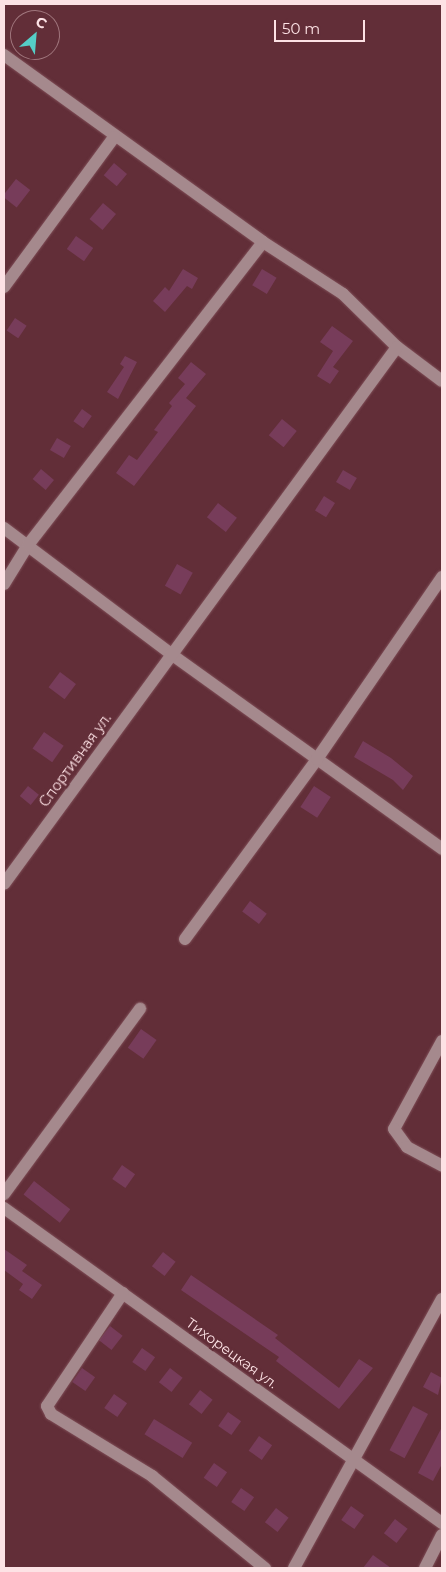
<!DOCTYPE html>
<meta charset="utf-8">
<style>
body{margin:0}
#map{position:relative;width:446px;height:1572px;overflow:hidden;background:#622e38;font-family:Montserrat,sans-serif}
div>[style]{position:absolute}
.building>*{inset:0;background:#773c5a;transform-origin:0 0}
.roads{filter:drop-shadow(0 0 1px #7e4e57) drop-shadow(0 0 1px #7e4e57)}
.minor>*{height:12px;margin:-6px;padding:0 6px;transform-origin:6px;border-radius:6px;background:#a5898d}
span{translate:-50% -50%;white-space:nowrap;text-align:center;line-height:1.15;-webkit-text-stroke:4.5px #622e38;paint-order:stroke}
.street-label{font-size:14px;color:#fde2e5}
.frame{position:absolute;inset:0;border:5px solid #fde2e5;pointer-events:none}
.north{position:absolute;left:10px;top:10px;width:50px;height:50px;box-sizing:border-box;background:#622e38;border:1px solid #a0767d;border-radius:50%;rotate:27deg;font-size:14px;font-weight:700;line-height:20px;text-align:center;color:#fde2e5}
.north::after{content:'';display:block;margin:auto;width:18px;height:22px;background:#55cdc6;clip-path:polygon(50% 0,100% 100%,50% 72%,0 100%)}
.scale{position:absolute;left:274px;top:20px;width:91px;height:22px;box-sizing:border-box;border:2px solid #fde2e5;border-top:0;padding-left:6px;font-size:15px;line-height:18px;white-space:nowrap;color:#fde2e5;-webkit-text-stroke:4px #622e38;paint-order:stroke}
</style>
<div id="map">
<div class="building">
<i style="left:114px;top:163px;width:17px;height:16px;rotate:40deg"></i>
<i style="left:16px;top:179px;width:18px;height:22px;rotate:38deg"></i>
<i style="left:103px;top:203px;width:17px;height:21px;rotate:40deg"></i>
<i style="left:76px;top:236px;width:21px;height:16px;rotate:35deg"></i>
<i style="clip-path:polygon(183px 269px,198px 278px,192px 289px,187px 286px,165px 312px,153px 301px,165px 287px,169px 291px)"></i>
<i style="left:262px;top:269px;width:17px;height:19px;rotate:31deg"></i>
<i style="left:15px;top:318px;width:14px;height:15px;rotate:34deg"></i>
<i style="clip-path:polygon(332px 326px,353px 341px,333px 367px,339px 371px,330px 384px,317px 376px,333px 351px,320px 342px)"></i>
<i style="clip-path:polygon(125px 356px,137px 362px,118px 399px,107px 392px,124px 367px,120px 364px)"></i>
<i style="clip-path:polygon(191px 362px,206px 374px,186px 398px,196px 406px,134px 486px,116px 473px,129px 455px,137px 460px,158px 432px,154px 430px,172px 406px,169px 403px,185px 384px,178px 378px)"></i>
<i style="left:82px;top:409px;width:12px;height:15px;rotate:35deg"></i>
<i style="left:282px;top:419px;width:19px;height:21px;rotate:39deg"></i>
<i style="left:57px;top:438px;width:16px;height:14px;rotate:30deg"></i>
<i style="left:41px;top:469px;width:17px;height:13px;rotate:40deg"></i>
<i style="left:343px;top:470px;width:16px;height:14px;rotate:30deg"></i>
<i style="left:324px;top:496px;width:13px;height:17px;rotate:32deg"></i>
<i style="left:218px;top:503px;width:24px;height:18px;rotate:38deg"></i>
<i style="left:177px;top:564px;width:18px;height:25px;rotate:29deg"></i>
<i style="left:60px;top:672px;width:20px;height:19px;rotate:37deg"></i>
<i style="left:44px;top:732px;width:24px;height:20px;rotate:35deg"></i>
<i style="clip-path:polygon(363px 741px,391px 758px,413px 776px,403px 790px,393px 780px,354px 757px)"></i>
<i style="left:28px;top:786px;width:14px;height:13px;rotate:39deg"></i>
<i style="left:314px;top:786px;width:20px;height:25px;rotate:33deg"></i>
<i style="left:250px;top:901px;width:21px;height:13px;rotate:37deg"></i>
<i style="left:141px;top:1029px;width:19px;height:23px;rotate:35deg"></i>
<i style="left:122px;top:1165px;width:16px;height:17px;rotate:35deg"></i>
<i style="left:34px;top:1181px;width:46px;height:17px;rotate:38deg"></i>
<i style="clip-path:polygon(4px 1249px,27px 1265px,22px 1271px,42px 1285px,32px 1299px,19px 1290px,23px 1284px,4px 1270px)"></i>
<i style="left:163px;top:1252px;width:16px;height:18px;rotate:38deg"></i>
<i style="clip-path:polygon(191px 1275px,278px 1335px,275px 1338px,339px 1388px,359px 1359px,373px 1368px,339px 1409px,276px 1361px,279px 1357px,181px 1290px)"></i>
<i style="left:110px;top:1326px;width:16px;height:18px;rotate:38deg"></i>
<i style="left:142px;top:1348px;width:16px;height:17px;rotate:35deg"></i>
<i style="left:82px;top:1368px;width:16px;height:17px;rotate:35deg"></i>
<i style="left:170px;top:1368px;width:16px;height:18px;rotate:38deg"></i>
<i style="clip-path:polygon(431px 1372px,442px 1378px,438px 1395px,423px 1387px)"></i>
<i style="left:200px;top:1390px;width:16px;height:18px;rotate:38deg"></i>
<i style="left:114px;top:1394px;width:16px;height:17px;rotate:35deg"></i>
<i style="left:413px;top:1406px;width:17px;height:50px;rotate:28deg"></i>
<i style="left:228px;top:1412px;width:16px;height:17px;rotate:35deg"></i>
<i style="left:154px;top:1419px;width:45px;height:18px;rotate:32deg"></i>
<i style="clip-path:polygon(442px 1427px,442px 1464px,433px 1481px,418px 1473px)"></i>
<i style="left:259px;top:1436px;width:16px;height:18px;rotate:35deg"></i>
<i style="left:214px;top:1463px;width:16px;height:18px;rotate:35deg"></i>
<i style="left:241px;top:1488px;width:16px;height:17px;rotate:35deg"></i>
<i style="left:351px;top:1506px;width:16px;height:17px;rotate:35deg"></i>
<i style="left:276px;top:1508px;width:16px;height:18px;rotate:38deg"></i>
<i style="left:395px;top:1519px;width:16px;height:18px;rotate:38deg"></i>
<i style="clip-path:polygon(373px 1555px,391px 1568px,363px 1568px)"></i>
</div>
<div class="roads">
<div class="minor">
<i style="left:4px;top:55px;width:319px;rotate:35.8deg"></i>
<i style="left:4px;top:287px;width:186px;rotate:-53.7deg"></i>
<i style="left:397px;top:347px;width:56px;rotate:37.1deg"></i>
<i style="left:4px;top:528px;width:209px;rotate:37deg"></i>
<i style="left:171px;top:654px;width:334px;rotate:35.7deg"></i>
<i style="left:4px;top:584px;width:46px;rotate:-58.4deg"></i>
<i style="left:28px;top:545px;width:383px;rotate:-52.2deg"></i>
<i style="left:263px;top:242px;width:95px;rotate:33deg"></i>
<i style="left:343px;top:294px;width:76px;rotate:44.5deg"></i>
<i style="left:397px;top:347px;width:665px;rotate:126.2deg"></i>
<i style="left:185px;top:939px;width:223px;rotate:-53.7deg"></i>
<i style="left:317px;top:759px;width:221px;rotate:-55.5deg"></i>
<i style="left:442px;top:1041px;width:100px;rotate:118.6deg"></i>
<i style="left:394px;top:1129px;width:22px;rotate:54deg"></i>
<i style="left:407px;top:1147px;width:40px;rotate:28deg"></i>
<i style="left:4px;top:1194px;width:230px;rotate:-53.7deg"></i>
<i style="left:4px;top:1208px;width:540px;rotate:35.72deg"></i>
<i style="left:123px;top:1293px;width:136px;rotate:123.9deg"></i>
<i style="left:47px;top:1406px;width:9px;rotate:63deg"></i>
<i style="left:51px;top:1414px;width:119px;rotate:31.5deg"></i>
<i style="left:152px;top:1476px;width:146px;rotate:39.2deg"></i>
<i style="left:294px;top:1568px;width:307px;rotate:-61.2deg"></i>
<i style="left:425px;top:1568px;width:37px;rotate:-63deg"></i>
</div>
</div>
<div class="street-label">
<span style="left:75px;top:760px;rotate:-54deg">Спортивная ул.</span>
<span style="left:232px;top:1353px;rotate:36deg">Тихорецкая ул.</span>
</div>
<div class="frame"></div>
<div class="north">С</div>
<div class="scale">50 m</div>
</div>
